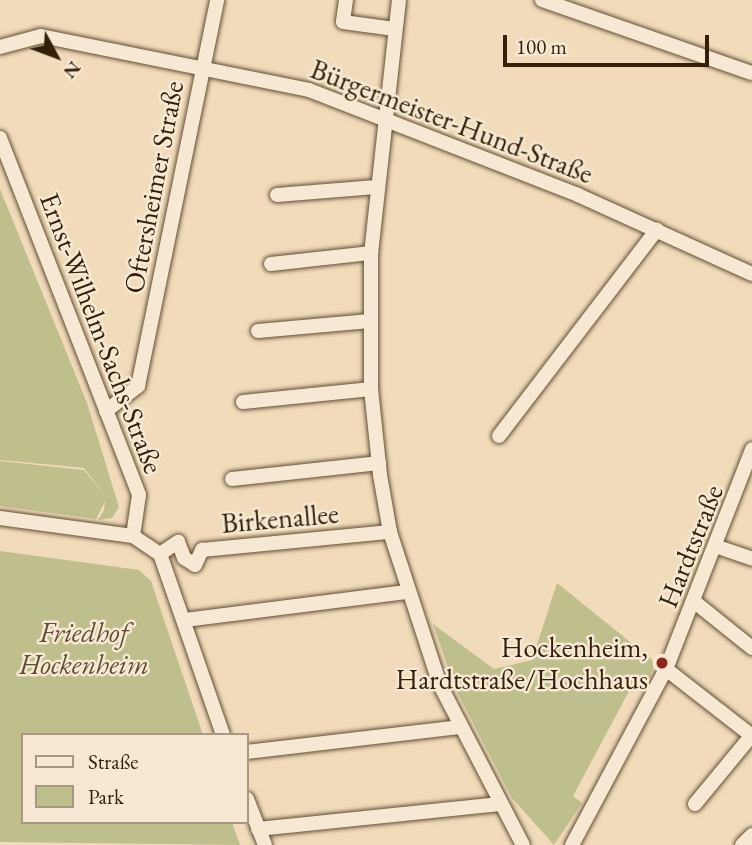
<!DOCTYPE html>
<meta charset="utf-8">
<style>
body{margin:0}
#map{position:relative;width:752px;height:845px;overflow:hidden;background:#f1dbba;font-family:"EB Garamond",serif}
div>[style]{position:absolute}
.green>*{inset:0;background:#bebf8d}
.roads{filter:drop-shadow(0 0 2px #624e36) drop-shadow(0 0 2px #624e36)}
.minor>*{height:14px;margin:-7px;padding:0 7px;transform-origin:7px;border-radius:7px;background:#f6e8d2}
.dots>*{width:19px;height:19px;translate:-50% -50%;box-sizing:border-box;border:4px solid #f6e8d2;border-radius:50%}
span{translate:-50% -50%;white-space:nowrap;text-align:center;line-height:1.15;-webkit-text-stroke:5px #f6e8d2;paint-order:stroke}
.street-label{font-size:28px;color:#331f0a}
.park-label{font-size:28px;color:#5d4f31;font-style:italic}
.poi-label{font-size:28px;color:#331f0a}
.right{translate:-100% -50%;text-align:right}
.legend{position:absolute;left:21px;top:733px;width:228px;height:91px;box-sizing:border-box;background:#f6e8d2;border:2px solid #a89882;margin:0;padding:9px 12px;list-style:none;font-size:21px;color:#331f0a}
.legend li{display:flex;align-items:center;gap:14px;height:35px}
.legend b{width:35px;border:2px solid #a89882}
.north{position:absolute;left:21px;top:21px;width:70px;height:70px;-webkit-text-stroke:5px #f6e8d2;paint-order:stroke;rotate:131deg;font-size:19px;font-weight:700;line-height:28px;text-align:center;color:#331f0a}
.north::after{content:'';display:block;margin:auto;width:24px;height:32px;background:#331f0a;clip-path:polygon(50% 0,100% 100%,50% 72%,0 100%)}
.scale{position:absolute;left:503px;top:35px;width:206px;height:32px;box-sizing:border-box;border:4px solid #331f0a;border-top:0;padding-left:9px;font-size:21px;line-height:24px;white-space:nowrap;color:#331f0a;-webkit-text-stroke:5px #f6e8d2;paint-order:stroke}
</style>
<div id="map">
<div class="green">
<i style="clip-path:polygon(0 189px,87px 403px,119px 507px,112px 518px,98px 520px,104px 510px,105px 501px,96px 519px,0 506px,0 461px,84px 470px,107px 498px,84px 468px,0 460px)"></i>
<i style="clip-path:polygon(0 551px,139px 570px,151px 581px,203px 735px,23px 735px,23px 822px,232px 822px,240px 845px,0 842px)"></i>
<i style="clip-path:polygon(557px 583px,655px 662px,648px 683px,636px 678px,573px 796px,582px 803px,554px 845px,512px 798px,455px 688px,433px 624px,494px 669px,532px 660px)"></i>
</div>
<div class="roads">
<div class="minor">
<i style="left:346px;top:0;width:22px;rotate:98deg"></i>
<i style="left:343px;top:22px;width:52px;rotate:7.7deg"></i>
<i style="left:399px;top:0;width:255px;rotate:96.3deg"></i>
<i style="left:371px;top:253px;width:136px;rotate:90deg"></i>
<i style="left:371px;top:389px;width:86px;rotate:84deg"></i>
<i style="left:380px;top:475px;width:58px;rotate:80deg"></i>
<i style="left:390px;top:532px;width:161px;rotate:71.9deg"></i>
<i style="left:440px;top:685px;width:180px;rotate:62.6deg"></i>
<i style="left:542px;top:0;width:222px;rotate:19.2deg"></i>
<i style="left:0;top:47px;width:42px;rotate:-15deg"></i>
<i style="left:41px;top:36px;width:273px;rotate:11.4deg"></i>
<i style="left:309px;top:90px;width:289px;rotate:21.3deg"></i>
<i style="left:578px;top:195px;width:191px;rotate:24.4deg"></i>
<i style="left:0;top:138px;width:383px;rotate:68.7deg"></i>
<i style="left:139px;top:495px;width:41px;rotate:98.3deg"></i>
<i style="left:277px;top:195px;width:99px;rotate:-4.6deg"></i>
<i style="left:271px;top:264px;width:101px;rotate:-6.3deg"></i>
<i style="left:258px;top:331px;width:112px;rotate:-5.1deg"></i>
<i style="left:243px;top:402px;width:129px;rotate:-5.8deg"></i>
<i style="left:106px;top:411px;width:41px;rotate:-38deg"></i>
<i style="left:138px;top:386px;width:394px;rotate:-78.4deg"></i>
<i style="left:499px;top:436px;width:260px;rotate:-52.6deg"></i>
<i style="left:232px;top:479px;width:148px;rotate:-6.2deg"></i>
<i style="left:0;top:518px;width:134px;rotate:7.7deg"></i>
<i style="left:133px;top:536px;width:32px;rotate:34deg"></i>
<i style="left:160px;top:554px;width:192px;rotate:70.8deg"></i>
<i style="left:718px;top:547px;width:36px;rotate:19deg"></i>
<i style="left:160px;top:554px;width:22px;rotate:-34deg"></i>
<i style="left:178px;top:542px;width:17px;rotate:69deg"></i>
<i style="left:184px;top:558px;width:13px;rotate:32deg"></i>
<i style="left:195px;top:565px;width:17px;rotate:-65deg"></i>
<i style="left:202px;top:550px;width:189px;rotate:-5.5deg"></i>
<i style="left:696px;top:603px;width:72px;rotate:38.8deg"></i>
<i style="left:185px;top:620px;width:225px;rotate:-7.2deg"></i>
<i style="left:666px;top:669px;width:109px;rotate:37.9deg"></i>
<i style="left:247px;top:752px;width:213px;rotate:-6.7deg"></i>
<i style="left:247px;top:799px;width:49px;rotate:68.6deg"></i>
<i style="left:695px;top:804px;width:88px;rotate:-50.5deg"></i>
<i style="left:258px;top:829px;width:241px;rotate:-5.9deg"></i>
<i style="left:572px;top:845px;width:200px;rotate:-61.9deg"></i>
<i style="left:666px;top:669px;width:236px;rotate:-68.6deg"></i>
<i style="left:742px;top:845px;width:14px;rotate:-45deg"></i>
</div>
</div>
<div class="dots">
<i style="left:662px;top:663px;background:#8f2418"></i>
</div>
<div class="street-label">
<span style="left:452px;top:121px;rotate:21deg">Bürgermeister-Hund-Straße</span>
<span style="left:153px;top:187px;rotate:-79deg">Oftersheimer Straße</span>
<span style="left:102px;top:333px;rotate:69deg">Ernst-Wilhelm-Sachs-Straße</span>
<span style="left:280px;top:518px;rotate:-5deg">Birkenallee</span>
<span style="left:690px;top:546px;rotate:-68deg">Hardtstraße</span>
</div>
<div class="park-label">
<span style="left:84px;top:648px">Friedhof<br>Hockenheim</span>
</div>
<div class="poi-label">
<span class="right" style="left:648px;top:663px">Hockenheim,<br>Hardtstraße/Hochhaus</span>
</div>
<ul class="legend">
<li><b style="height:9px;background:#f6e8d2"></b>Straße</li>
<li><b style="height:19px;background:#bebf8d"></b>Park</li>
</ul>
<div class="north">N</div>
<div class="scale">100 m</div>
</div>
